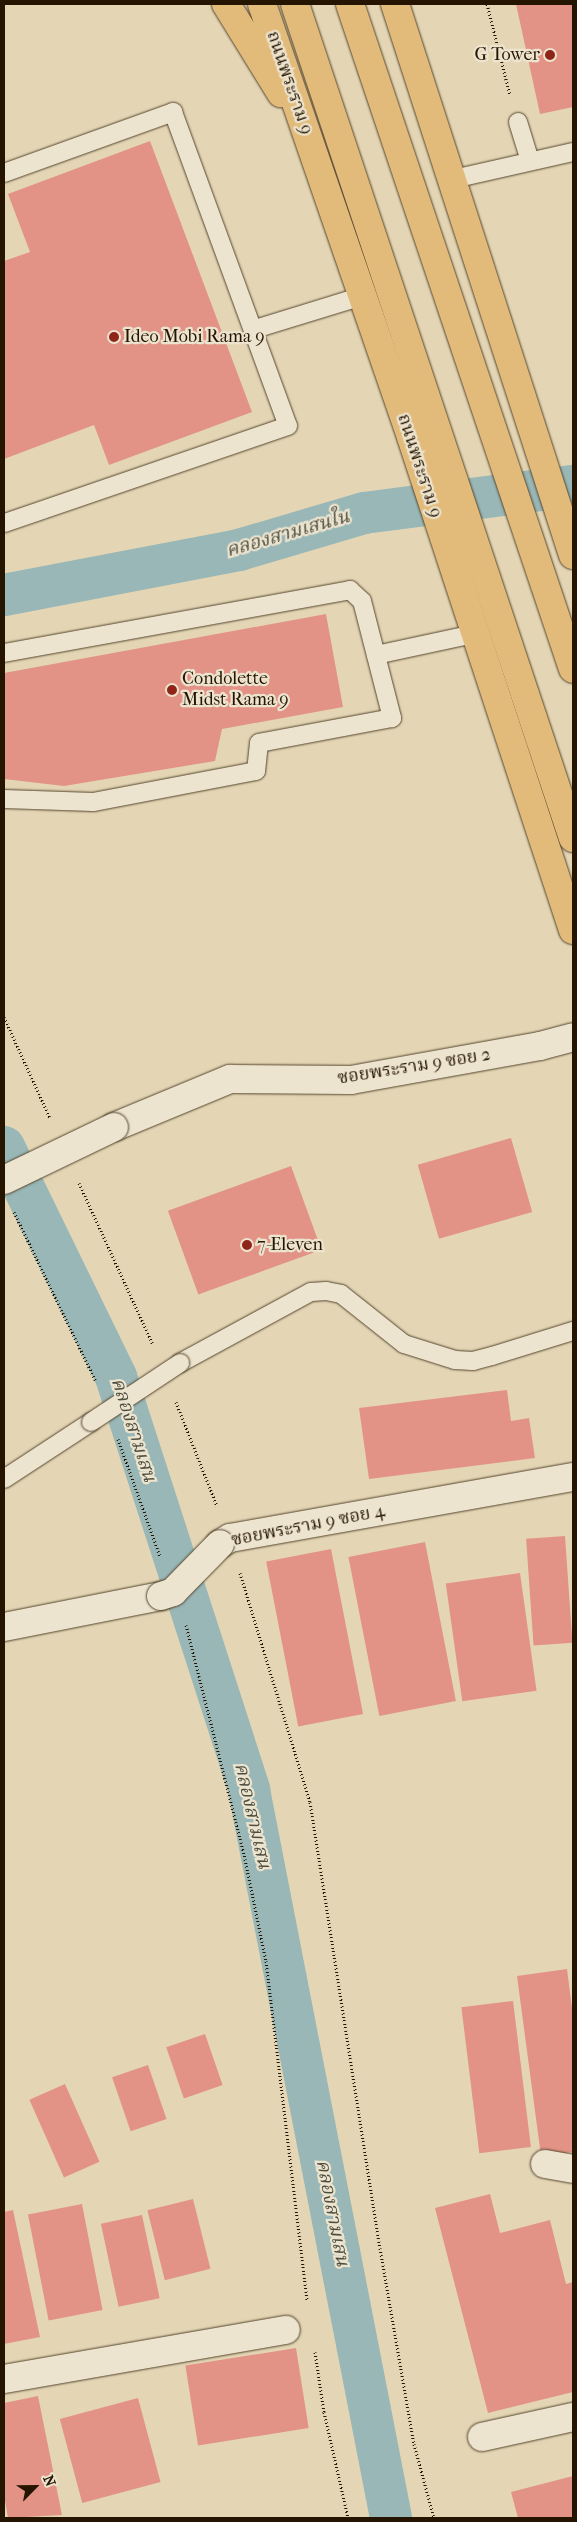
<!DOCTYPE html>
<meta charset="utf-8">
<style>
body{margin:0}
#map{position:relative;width:577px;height:2522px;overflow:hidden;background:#e4d6b5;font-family:"IM FELL French Canon","Noto Serif Thai",serif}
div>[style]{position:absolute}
.canal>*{height:42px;margin:-21px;padding:0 21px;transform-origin:21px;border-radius:21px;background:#98b7b6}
.building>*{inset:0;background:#e29386;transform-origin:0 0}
.path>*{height:3px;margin-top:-1.5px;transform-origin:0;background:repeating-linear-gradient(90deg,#251500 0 1px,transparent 0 3.5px)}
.roads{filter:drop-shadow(0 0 1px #55452d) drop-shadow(0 0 1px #55452d)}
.service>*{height:18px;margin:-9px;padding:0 9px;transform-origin:9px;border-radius:9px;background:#ede4cf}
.minor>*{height:28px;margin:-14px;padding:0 14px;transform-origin:14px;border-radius:14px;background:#ede4cf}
.primary>*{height:28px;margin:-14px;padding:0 14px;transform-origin:14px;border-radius:14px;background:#e2bb7a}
.bridges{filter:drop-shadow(0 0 1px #55452d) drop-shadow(0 0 1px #55452d)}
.service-bridge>*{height:18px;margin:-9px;padding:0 9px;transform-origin:9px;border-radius:9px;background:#ede4cf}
.minor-bridge>*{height:28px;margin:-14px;padding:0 14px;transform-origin:14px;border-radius:14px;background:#ede4cf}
.dots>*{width:14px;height:14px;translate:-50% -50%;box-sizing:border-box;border:2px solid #ede4cf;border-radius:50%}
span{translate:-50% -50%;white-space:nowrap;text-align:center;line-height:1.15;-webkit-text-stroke:4.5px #ede4cf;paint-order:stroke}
.poi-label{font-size:18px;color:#251500}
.right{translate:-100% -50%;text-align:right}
.left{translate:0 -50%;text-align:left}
.street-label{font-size:18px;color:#251500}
.water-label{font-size:19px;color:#4d4e40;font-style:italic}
.frame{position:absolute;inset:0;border:5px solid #251500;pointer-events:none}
.north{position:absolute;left:10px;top:2462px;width:50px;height:50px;-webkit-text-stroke:4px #ede4cf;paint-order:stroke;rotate:67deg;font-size:14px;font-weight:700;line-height:20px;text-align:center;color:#251500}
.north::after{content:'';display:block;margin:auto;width:18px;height:22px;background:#251500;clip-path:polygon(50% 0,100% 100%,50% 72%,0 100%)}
</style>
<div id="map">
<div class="canal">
<i style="left:4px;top:595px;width:239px;rotate:-10.8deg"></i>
<i style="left:239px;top:550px;width:130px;rotate:-16.5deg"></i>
<i style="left:364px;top:513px;width:211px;rotate:-7.4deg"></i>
<i style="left:4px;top:1147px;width:256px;rotate:64deg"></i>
<i style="left:116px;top:1377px;width:434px;rotate:72.1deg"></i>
<i style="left:249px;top:1790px;width:742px;rotate:78.96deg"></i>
</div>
<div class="building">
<i style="clip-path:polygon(516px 4px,573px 4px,573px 107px,540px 114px)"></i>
<i style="clip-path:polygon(150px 141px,252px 412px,109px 465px,94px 425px,4px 459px,4px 261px,30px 252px,8px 194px)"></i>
<i style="clip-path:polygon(326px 614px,343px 707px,222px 729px,215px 761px,64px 786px,4px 779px,4px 673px)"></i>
<i style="left:511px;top:1138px;width:77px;height:97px;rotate:74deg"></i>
<i style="left:291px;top:1166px;width:89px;height:131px;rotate:70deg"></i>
<i style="clip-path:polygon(507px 1390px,511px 1421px,529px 1418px,535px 1458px,369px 1479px,359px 1408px)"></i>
<i style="left:565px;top:1536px;width:107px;height:39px;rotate:86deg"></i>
<i style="left:425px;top:1542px;width:162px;height:78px;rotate:79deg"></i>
<i style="left:331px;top:1549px;width:168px;height:66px;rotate:79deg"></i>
<i style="left:520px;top:1573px;width:119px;height:75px;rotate:82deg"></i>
<i style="clip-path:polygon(567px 1969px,573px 2016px,573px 2152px,541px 2156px,517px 1976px)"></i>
<i style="left:513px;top:2001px;width:147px;height:52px;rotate:83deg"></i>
<i style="left:205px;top:2034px;width:54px;height:41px;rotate:71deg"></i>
<i style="left:148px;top:2065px;width:57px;height:38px;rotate:71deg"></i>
<i style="left:65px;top:2084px;width:85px;height:39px;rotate:66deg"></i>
<i style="clip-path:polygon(490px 2194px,500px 2233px,550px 2220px,566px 2284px,573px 2282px,573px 2392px,488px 2413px,435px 2208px)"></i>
<i style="left:193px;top:2199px;width:72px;height:47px;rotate:76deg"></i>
<i style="left:82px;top:2204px;width:108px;height:55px;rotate:79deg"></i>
<i style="clip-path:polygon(13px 2210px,40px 2337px,4px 2344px,4px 2212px)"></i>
<i style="left:142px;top:2215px;width:85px;height:42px;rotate:78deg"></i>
<i style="left:296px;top:2348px;width:81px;height:112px;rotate:81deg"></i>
<i style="clip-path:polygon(38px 2396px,62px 2515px,8px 2518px,4px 2495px,4px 2403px)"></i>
<i style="left:138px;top:2398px;width:87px;height:81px;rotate:75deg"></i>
<i style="clip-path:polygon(573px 2476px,573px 2518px,518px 2518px,511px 2492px)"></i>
</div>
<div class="path">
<i style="left:487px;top:4px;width:94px;rotate:75.8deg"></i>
<i style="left:4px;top:1017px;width:111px;rotate:65.5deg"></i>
<i style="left:79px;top:1183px;width:178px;rotate:65.4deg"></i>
<i style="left:14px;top:1212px;width:189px;rotate:64.2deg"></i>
<i style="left:176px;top:1402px;width:112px;rotate:68.5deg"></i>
<i style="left:118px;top:1439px;width:124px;rotate:70.3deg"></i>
<i style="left:240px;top:1573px;width:239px;rotate:73deg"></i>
<i style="left:310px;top:1802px;width:451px;rotate:81.1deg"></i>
<i style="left:380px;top:2248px;width:199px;rotate:80.2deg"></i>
<i style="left:414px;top:2444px;width:77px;rotate:74.9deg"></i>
<i style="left:186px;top:1625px;width:241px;rotate:75.8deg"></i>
<i style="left:245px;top:1859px;width:104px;rotate:78.4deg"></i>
<i style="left:266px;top:1961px;width:342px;rotate:83.1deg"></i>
<i style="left:315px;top:2352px;width:61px;rotate:81.5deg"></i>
<i style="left:324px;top:2412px;width:109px;rotate:77.2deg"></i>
</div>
<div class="roads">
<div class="service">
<i style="left:518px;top:122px;width:41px;rotate:72.9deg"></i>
<i style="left:4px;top:173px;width:180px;rotate:-19.8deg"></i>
<i style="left:173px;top:112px;width:334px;rotate:69.9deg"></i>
<i style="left:288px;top:426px;width:300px;rotate:161.1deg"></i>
<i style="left:449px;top:180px;width:127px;rotate:-12.7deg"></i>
<i style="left:255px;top:329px;width:112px;rotate:-17.1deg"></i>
<i style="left:4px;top:653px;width:352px;rotate:-10.3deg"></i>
<i style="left:350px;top:590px;width:16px;rotate:43deg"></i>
<i style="left:362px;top:601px;width:121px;rotate:75.6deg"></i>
<i style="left:392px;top:718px;width:135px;rotate:169.4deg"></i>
<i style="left:259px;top:743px;width:28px;rotate:96deg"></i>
<i style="left:256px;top:771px;width:166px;rotate:169.2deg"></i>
<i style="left:93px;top:802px;width:89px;rotate:-178.1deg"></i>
<i style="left:376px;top:655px;width:100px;rotate:-12.1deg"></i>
<i style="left:180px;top:1363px;width:149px;rotate:-28.5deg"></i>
<i style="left:311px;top:1292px;width:15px;rotate:-4deg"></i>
<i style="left:326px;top:1291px;width:15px;rotate:11deg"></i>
<i style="left:341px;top:1294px;width:80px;rotate:38.4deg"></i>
<i style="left:404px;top:1344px;width:53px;rotate:17.4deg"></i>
<i style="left:455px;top:1360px;width:18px;rotate:3deg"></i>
<i style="left:473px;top:1361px;width:20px;rotate:-15deg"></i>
<i style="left:492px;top:1356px;width:85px;rotate:-17.2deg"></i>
<i style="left:4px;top:1479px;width:104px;rotate:-33.2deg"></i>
</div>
<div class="minor">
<i style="left:114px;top:1127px;width:126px;rotate:-22.5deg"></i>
<i style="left:230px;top:1079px;width:121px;rotate:0.5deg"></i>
<i style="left:351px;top:1080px;width:192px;rotate:-10.2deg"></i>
<i style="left:540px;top:1046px;width:34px;rotate:-15deg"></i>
<i style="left:220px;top:1544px;width:12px;rotate:-31deg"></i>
<i style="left:230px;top:1538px;width:348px;rotate:-10.1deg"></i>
<i style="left:4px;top:1627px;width:160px;rotate:-11.2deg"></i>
<i style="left:545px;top:2164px;width:28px;rotate:10deg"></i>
<i style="left:4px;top:2379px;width:286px;rotate:-9.9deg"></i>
<i style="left:482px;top:2437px;width:93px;rotate:-12.4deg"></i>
</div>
<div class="primary">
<i style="left:226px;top:4px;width:105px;rotate:58.3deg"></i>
<i style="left:262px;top:4px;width:458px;rotate:71deg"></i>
<i style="left:411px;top:437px;width:519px;rotate:71.81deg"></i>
<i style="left:295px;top:4px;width:879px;rotate:71.57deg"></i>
<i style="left:350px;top:4px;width:701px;rotate:71.46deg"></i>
<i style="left:395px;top:4px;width:579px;rotate:72.1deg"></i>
</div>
</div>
<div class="bridges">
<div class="service-bridge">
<i style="left:91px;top:1422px;width:107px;rotate:-33.5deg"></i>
</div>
<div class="minor-bridge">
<i style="left:4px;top:1180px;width:122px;rotate:-25.7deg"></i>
<i style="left:161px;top:1596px;width:13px;rotate:-18deg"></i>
<i style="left:173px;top:1592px;width:67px;rotate:-45.6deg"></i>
</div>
</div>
<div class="dots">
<i style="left:550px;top:55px;background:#8f2418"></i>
<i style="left:114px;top:337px;background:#8f2418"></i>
<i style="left:172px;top:690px;background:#8f2418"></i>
<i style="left:247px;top:1245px;background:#8f2418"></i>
</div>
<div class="poi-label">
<span class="right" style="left:540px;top:55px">G Tower</span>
<span class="left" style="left:124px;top:337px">Ideo Mobi Rama 9</span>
<span class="left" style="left:182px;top:690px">Condolette<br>Midst Rama 9</span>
<span class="left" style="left:257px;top:1245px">7-Eleven</span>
</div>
<div class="street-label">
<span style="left:289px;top:83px;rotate:71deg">ถนนพระราม 9</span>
<span style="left:419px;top:466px;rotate:72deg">ถนนพระราม 9</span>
<span style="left:414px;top:1067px;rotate:-9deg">ซอยพระราม 9 ซอย 2</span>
<span style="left:308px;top:1526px;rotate:-11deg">ซอยพระราม 9 ซอย 4</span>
</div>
<div class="water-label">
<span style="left:288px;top:534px;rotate:-16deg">คลองสามเสนใน</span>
<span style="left:133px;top:1430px;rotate:72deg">คลองสามเสน</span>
<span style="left:252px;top:1816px;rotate:77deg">คลองสามเสน</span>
<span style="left:332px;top:2213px;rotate:79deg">คลองสามเสน</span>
</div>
<div class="frame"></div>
<div class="north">N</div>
</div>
